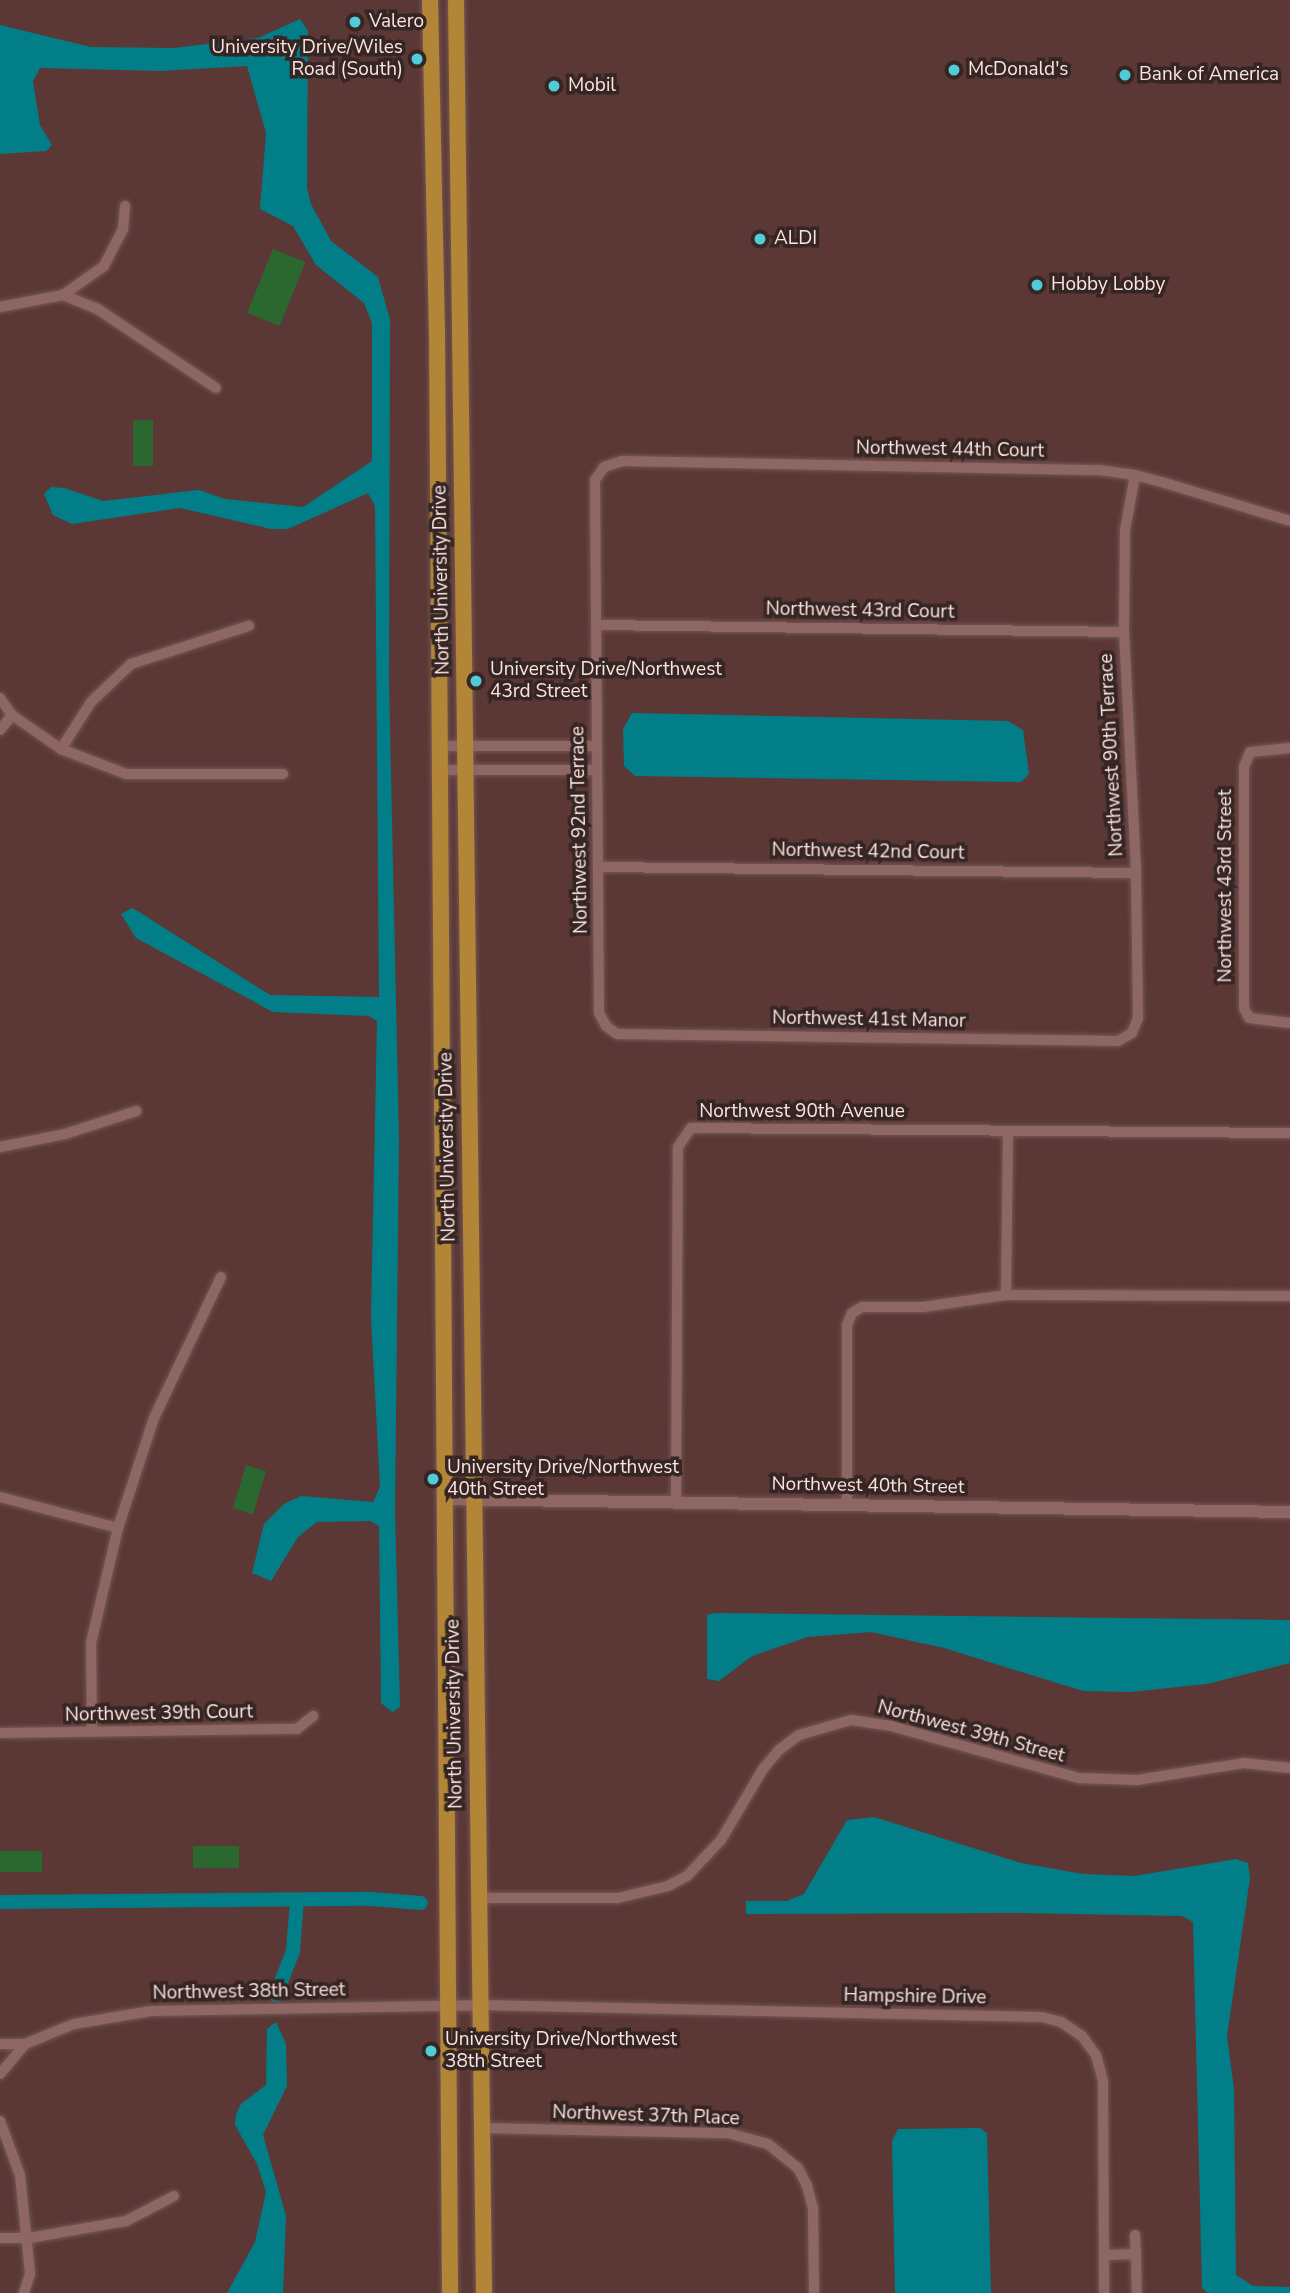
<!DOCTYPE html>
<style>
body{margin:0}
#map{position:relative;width:1290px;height:2293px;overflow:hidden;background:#5b3835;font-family:"Nunito Sans",sans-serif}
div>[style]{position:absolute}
.green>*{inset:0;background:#2b682f;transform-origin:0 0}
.water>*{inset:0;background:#027e88}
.canal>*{height:14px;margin:-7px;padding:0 7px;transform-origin:7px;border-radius:7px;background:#027e88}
.roads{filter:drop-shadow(0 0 2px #735654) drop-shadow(0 0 2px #735654)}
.minor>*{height:10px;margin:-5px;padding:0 5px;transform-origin:5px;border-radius:5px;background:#8e6764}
.tertiary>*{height:12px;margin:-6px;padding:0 6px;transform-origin:6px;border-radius:6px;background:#8e6764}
.primary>*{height:16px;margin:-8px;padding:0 8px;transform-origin:8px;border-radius:8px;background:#b28537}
.dots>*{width:19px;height:19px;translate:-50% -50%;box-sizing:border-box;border:4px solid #352523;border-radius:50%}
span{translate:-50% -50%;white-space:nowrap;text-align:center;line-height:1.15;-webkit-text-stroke:7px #352523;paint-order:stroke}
.poi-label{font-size:19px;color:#fae3e1}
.left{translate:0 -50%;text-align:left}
.right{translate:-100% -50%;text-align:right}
.street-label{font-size:19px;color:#fae3e1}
</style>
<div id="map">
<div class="green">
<i style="left:273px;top:249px;width:35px;height:69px;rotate:22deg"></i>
<i style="left:133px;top:420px;width:20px;height:46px"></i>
<i style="left:246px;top:1465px;width:21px;height:45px;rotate:17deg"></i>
<i style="left:239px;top:1846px;width:22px;height:46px;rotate:90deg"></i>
<i style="left:0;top:1851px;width:42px;height:21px"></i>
</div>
<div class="water">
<i style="clip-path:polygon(300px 19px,308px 31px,307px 188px,311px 204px,331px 241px,378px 277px,390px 320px,389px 682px,399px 1140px,395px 1511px,400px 1707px,392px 1712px,381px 1703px,379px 1526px,370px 1521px,317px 1522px,298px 1537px,271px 1581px,252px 1573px,264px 1524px,284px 1504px,301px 1496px,373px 1502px,380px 1487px,371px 1317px,377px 1021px,369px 1016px,273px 1012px,136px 938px,121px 914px,132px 908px,139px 912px,270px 995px,379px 997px,375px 506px,368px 493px,288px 529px,271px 529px,180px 508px,72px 524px,53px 515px,44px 494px,51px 487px,64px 488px,103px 501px,199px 490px,225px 499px,303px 507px,372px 461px,372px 323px,364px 303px,316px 265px,293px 226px,260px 209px,266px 133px,247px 66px,161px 71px,40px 68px,33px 81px,40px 125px,52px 145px,46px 151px,0 154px,0 25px,91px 47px,174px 48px,258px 38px)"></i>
<i style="clip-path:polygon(632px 713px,1008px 721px,1023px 730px,1029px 774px,1021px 782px,635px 776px,624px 766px,623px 729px)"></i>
<i style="clip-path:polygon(715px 1613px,1290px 1620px,1290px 1663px,1207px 1684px,1130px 1692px,1083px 1691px,944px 1648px,871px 1632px,808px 1637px,752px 1656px,719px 1681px,707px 1679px,707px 1615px)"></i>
<i style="clip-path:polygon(874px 1817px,1021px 1863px,1083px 1874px,1134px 1876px,1236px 1859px,1248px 1863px,1250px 1878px,1227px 2036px,1234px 2089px,1236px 2275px,1253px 2286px,1290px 2287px,1290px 2293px,1208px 2293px,1202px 2288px,1193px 1922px,1182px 1916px,1019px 1913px,746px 1914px,746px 1901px,787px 1901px,804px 1894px,847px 1820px)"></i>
<i style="clip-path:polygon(276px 2022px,286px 2044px,287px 2086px,263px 2135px,286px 2216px,283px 2293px,227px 2293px,255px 2242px,266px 2192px,257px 2164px,235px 2125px,236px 2114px,241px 2104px,266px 2085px,267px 2029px)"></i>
<i style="clip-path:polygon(980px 2128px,987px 2133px,991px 2293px,895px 2293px,892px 2141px,898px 2129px)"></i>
</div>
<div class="canal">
<i style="left:0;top:1902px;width:371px;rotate:-0.5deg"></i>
<i style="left:371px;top:1899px;width:50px;rotate:4.6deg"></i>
<i style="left:276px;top:1995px;width:47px;rotate:-68.9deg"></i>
<i style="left:293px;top:1951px;width:51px;rotate:-85.5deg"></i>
</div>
<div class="roads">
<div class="minor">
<i style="left:63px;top:295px;width:50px;rotate:-35.3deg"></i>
<i style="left:104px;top:266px;width:42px;rotate:-62.8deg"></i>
<i style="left:123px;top:229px;width:23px;rotate:-85deg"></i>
<i style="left:0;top:307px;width:64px;rotate:-10.8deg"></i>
<i style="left:63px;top:295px;width:35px;rotate:22deg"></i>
<i style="left:96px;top:308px;width:144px;rotate:33.7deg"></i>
<i style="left:1135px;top:475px;width:56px;rotate:100.3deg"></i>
<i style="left:1125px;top:530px;width:102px;rotate:90.6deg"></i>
<i style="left:1124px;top:632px;width:241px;rotate:87.1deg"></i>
<i style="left:1136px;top:873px;width:145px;rotate:89.2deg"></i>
<i style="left:1138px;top:1018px;width:16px;rotate:112deg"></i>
<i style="left:1132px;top:1033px;width:16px;rotate:150deg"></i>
<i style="left:1118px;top:1041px;width:501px;rotate:-179.2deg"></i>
<i style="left:617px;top:1034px;width:14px;rotate:-144deg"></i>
<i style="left:606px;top:1026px;width:15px;rotate:-118deg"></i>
<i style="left:599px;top:1013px;width:533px;rotate:-90.43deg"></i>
<i style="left:595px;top:480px;width:16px;rotate:-55deg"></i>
<i style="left:604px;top:467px;width:19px;rotate:-18deg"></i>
<i style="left:622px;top:461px;width:477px;rotate:1.1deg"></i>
<i style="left:1099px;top:470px;width:36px;rotate:8deg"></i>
<i style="left:1135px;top:475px;width:31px;rotate:15deg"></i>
<i style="left:1165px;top:483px;width:131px;rotate:16.9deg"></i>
<i style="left:597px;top:625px;width:527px;rotate:0.76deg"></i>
<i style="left:0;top:698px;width:21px;rotate:55deg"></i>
<i style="left:12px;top:715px;width:60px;rotate:34.8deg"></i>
<i style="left:61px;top:749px;width:70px;rotate:21deg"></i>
<i style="left:126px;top:774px;width:157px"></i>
<i style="left:0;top:730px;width:19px;rotate:-51deg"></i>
<i style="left:438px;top:746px;width:158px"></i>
<i style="left:1290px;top:748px;width:40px;rotate:174.3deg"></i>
<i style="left:1250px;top:752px;width:16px;rotate:112deg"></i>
<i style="left:1244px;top:767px;width:241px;rotate:90deg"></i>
<i style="left:1244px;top:1008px;width:11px;rotate:63deg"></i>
<i style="left:1249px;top:1018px;width:41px;rotate:7deg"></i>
<i style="left:61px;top:749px;width:56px;rotate:-57.4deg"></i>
<i style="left:91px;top:702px;width:55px;rotate:-43.5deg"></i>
<i style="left:131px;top:664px;width:124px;rotate:-17.9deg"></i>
<i style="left:438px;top:770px;width:158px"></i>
<i style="left:599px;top:867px;width:537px;rotate:0.64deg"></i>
<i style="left:0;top:1147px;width:66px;rotate:-11.3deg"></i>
<i style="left:65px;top:1134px;width:75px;rotate:-17.9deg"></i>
<i style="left:1006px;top:1295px;width:164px;rotate:-89.3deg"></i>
<i style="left:0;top:1497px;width:122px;rotate:14.7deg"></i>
<i style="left:676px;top:1500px;width:353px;rotate:-89.7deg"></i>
<i style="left:678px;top:1147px;width:23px;rotate:-56deg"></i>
<i style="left:691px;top:1128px;width:599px;rotate:0.48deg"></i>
<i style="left:847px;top:1505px;width:180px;rotate:-90deg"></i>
<i style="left:847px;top:1325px;width:13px;rotate:-67deg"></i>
<i style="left:852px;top:1313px;width:12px;rotate:-31deg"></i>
<i style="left:862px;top:1307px;width:61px"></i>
<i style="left:923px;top:1307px;width:84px;rotate:-8.2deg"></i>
<i style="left:1006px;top:1295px;width:284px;rotate:0.2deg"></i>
<i style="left:92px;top:1732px;width:89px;rotate:-90.6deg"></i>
<i style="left:91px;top:1643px;width:118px;rotate:-76.8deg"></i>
<i style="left:118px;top:1528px;width:116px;rotate:-71.9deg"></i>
<i style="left:154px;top:1418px;width:156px;rotate:-64.6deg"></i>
<i style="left:0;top:1733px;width:297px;rotate:-0.8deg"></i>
<i style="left:297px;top:1729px;width:21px;rotate:-39deg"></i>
<i style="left:478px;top:1898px;width:140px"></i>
<i style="left:618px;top:1898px;width:51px;rotate:-13.5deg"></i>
<i style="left:668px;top:1886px;width:21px;rotate:-28deg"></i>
<i style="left:687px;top:1876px;width:50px;rotate:-46.6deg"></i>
<i style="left:721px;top:1840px;width:82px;rotate:-59.4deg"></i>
<i style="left:763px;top:1769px;width:25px;rotate:-50deg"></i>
<i style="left:779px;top:1750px;width:25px;rotate:-37deg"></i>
<i style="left:799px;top:1735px;width:54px;rotate:-16.1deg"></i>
<i style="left:851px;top:1720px;width:40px;rotate:8.5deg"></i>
<i style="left:891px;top:1726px;width:195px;rotate:15.5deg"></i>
<i style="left:1079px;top:1778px;width:58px;rotate:2deg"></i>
<i style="left:1137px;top:1780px;width:108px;rotate:-9deg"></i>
<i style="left:1244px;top:1763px;width:46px;rotate:6.2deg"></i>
<i style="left:0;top:2044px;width:25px"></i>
<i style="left:0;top:2074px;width:39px;rotate:-50deg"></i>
<i style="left:25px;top:2044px;width:53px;rotate:-22.2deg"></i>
<i style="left:74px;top:2024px;width:78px;rotate:-9.6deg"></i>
<i style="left:151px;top:2011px;width:328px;rotate:-1deg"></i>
<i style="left:479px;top:2005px;width:563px;rotate:1.22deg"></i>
<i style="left:1042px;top:2017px;width:20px;rotate:15deg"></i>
<i style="left:1061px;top:2022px;width:25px;rotate:34deg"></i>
<i style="left:1082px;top:2036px;width:24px;rotate:54deg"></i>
<i style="left:1096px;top:2055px;width:27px;rotate:75deg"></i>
<i style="left:1103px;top:2081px;width:212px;rotate:89.7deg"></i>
<i style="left:0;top:2121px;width:58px;rotate:69.7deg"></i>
<i style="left:20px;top:2175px;width:100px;rotate:84.2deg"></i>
<i style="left:30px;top:2274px;width:20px;rotate:108deg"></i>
<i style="left:481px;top:2128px;width:247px;rotate:1.2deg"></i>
<i style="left:728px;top:2133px;width:41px;rotate:15.4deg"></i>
<i style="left:768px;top:2144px;width:38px;rotate:39deg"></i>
<i style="left:798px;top:2168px;width:20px;rotate:63deg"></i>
<i style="left:807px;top:2186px;width:23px;rotate:75deg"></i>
<i style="left:813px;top:2208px;width:85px;rotate:89.3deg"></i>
<i style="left:1135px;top:2235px;width:19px;rotate:87deg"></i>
<i style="left:0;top:2238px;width:29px"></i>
<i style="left:29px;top:2238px;width:98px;rotate:-9.9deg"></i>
<i style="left:126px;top:2221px;width:54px;rotate:-27.5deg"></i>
<i style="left:1104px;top:2255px;width:32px;rotate:-2deg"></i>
<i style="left:1136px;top:2254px;width:39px;rotate:89deg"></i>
</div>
<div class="tertiary">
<i style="left:445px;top:1499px;width:845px;rotate:0.88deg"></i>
</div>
<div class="primary">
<i style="left:430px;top:0;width:330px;rotate:88.8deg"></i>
<i style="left:437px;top:330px;width:1963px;rotate:89.62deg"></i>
<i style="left:456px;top:0;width:2293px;rotate:89.3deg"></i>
</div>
</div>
<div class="dots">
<i style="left:355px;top:22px;background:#52cbd8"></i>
<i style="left:417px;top:59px;background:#52cbd8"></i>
<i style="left:954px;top:70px;background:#52cbd8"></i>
<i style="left:1125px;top:75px;background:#52cbd8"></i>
<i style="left:554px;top:86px;background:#52cbd8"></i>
<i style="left:760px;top:239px;background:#52cbd8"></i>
<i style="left:1037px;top:285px;background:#52cbd8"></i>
<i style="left:476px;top:681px;background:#52cbd8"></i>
<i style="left:433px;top:1479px;background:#52cbd8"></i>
<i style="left:431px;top:2051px;background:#52cbd8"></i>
</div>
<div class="poi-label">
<span class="left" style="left:369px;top:22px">Valero</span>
<span class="right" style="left:403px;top:59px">University Drive/Wiles<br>Road (South)</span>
<span class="left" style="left:968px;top:70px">McDonald's</span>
<span class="left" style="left:1139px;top:75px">Bank of America</span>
<span class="left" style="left:568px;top:86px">Mobil</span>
<span class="left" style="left:774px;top:239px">ALDI</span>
<span class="left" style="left:1051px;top:285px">Hobby Lobby</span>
<span class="left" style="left:490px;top:681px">University Drive/Northwest<br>43rd Street</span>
<span class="left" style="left:447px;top:1479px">University Drive/Northwest<br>40th Street</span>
<span class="left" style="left:445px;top:2051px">University Drive/Northwest<br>38th Street</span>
</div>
<div class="street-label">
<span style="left:950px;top:450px;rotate:1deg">Northwest 44th Court</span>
<span style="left:442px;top:580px;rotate:-91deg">North University Drive</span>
<span style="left:860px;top:611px;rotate:1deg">Northwest 43rd Court</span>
<span style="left:1112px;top:755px;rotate:-93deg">Northwest 90th Terrace</span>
<span style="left:580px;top:830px;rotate:-91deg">Northwest 92nd Terrace</span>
<span style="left:868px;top:852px;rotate:1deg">Northwest 42nd Court</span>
<span style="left:1226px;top:886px;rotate:-90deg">Northwest 43rd Street</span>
<span style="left:869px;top:1020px;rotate:1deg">Northwest 41st Manor</span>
<span style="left:802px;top:1112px">Northwest 90th Avenue</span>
<span style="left:448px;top:1147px;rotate:-91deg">North University Drive</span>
<span style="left:868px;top:1486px;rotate:1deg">Northwest 40th Street</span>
<span style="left:159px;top:1714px;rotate:-1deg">Northwest 39th Court</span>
<span style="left:455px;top:1714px;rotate:-91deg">North University Drive</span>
<span style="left:971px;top:1732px;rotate:15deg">Northwest 39th Street</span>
<span style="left:249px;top:1992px;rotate:-1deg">Northwest 38th Street</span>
<span style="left:915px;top:1997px;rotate:1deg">Hampshire Drive</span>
<span style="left:646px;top:2116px;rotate:2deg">Northwest 37th Place</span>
</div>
</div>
